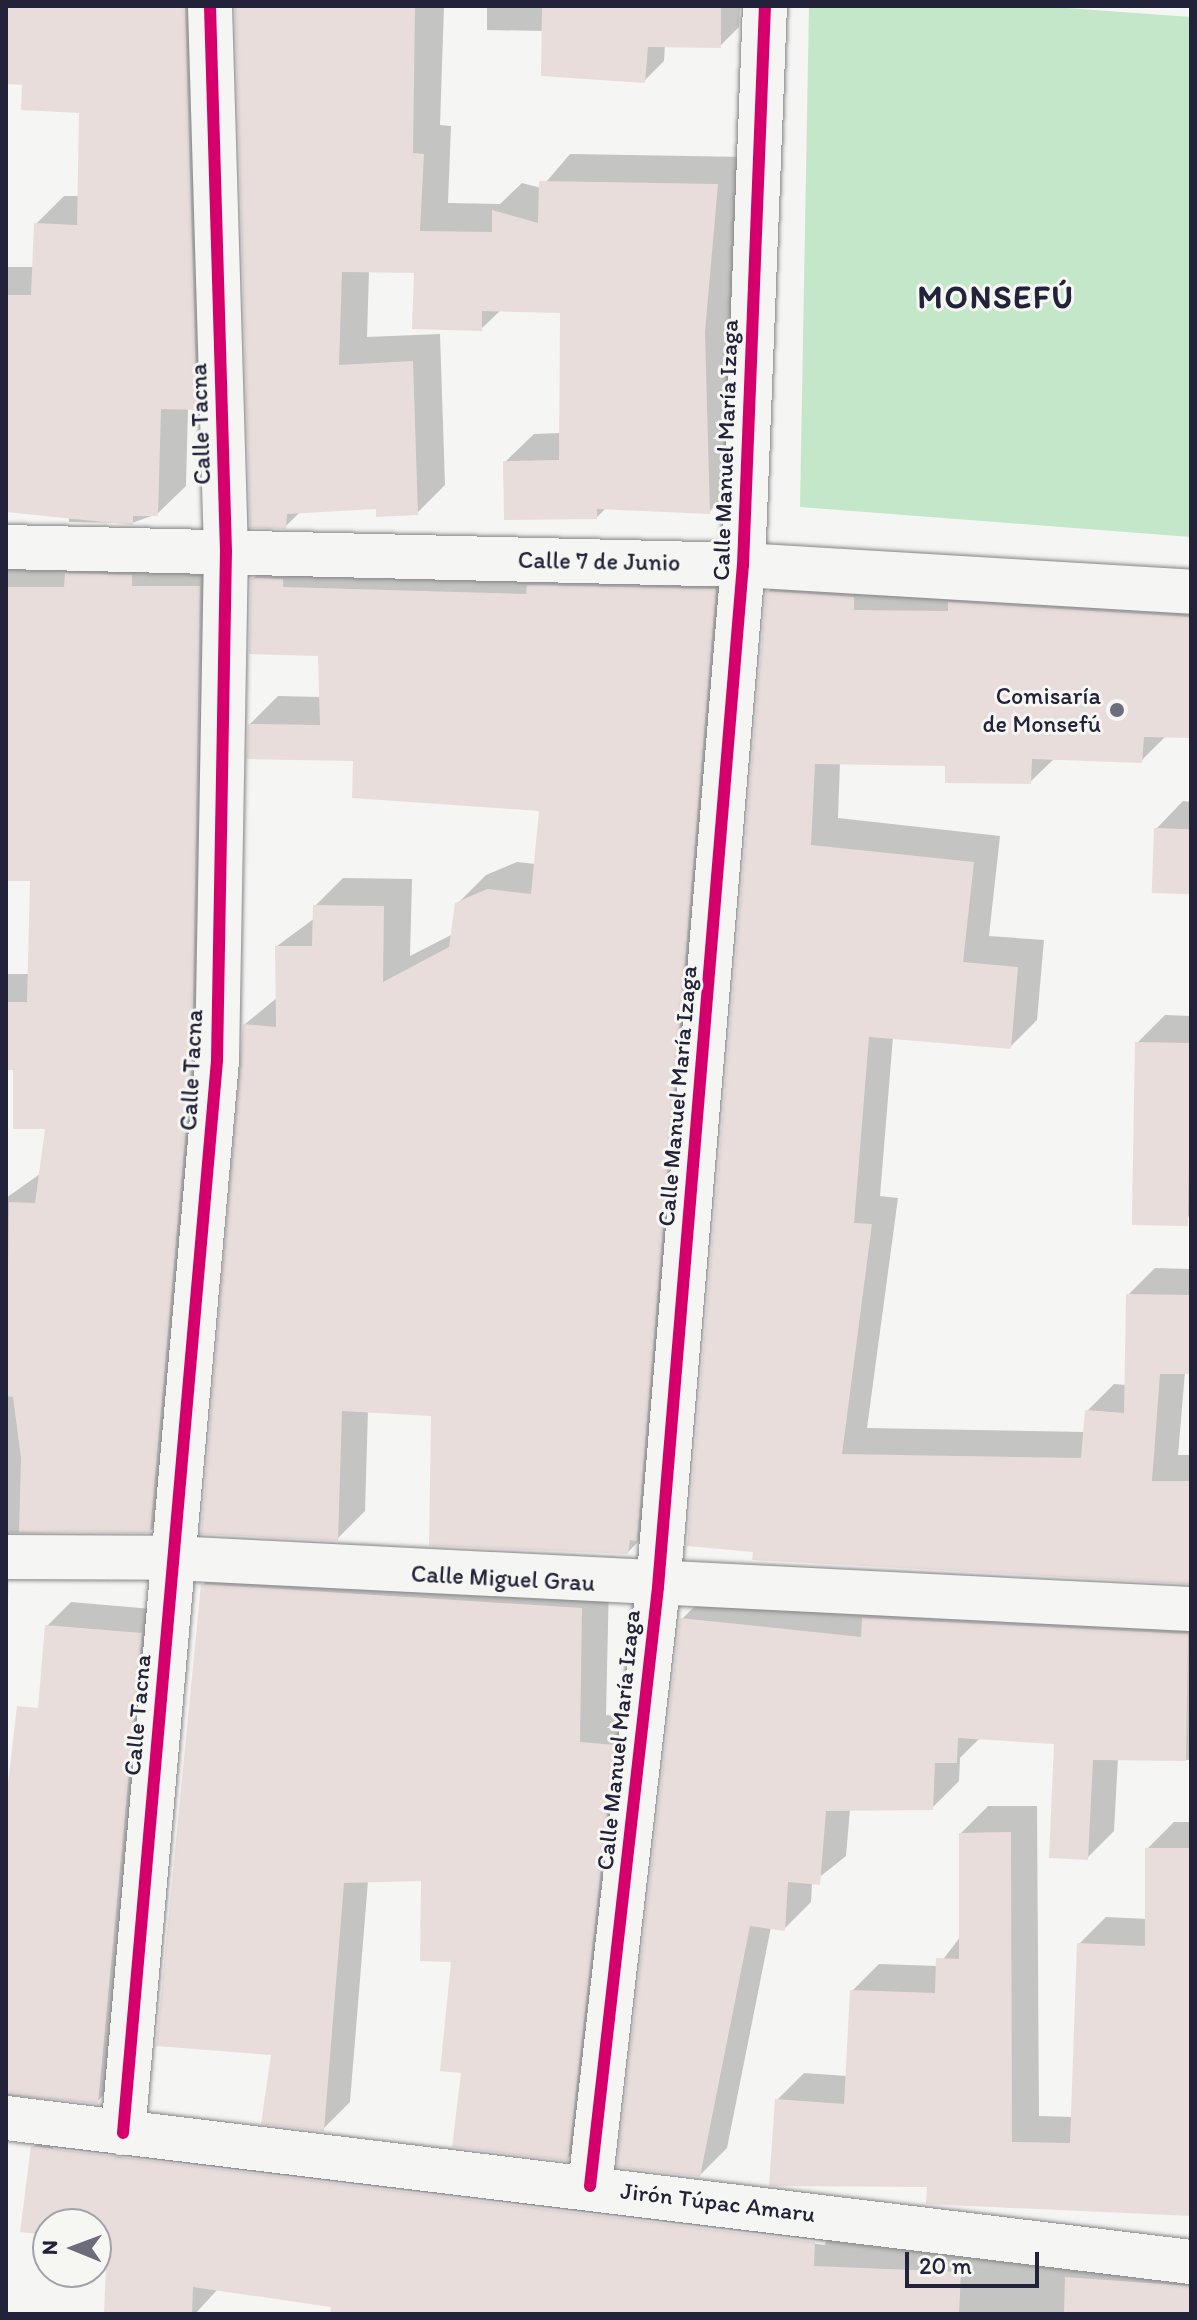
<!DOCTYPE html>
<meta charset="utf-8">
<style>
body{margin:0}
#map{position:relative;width:1197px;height:2320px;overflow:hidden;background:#f5f5f3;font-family:Itim,sans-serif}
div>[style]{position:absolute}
.green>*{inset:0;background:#c4e7c9}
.shadow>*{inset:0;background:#0003}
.building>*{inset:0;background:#e9dddc;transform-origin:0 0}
.roads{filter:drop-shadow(0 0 2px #858589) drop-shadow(0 0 2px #858589)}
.minor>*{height:44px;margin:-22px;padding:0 22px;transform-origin:22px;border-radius:22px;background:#f5f5f3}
.tertiary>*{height:44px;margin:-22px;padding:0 22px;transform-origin:22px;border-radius:22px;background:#f5f5f3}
.cycleway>*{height:12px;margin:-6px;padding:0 6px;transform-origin:6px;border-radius:6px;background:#d6006c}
.dots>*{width:22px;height:22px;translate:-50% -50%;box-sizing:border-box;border:4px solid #f6f6f2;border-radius:50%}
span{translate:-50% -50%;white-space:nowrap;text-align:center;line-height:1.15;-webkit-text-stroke:6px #f6f6f2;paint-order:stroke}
.street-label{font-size:24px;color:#22223b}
.poi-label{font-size:24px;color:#22223b}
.right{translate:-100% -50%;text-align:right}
.district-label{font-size:32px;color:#22223b;font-weight:700;letter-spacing:2px}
.frame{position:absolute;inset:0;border:8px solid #22223b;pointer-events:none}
.north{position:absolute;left:32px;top:2208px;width:80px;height:80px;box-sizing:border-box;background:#f6f6f2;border:2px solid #a1a1a9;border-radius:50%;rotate:271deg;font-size:22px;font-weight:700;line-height:32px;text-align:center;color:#22223b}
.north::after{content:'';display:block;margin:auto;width:28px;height:36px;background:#6c6c7b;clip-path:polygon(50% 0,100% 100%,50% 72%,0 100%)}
.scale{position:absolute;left:905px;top:2252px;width:134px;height:36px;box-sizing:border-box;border:4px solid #22223b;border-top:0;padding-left:10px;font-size:24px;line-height:28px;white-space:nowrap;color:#22223b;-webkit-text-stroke:6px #f6f6f2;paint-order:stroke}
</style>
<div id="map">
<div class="green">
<i style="clip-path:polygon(809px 6px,1039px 6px,1191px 17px,1191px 537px,800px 507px)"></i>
</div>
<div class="shadow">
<i style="clip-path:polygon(6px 6px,213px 6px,224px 380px,188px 408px,186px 486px,157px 514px,132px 523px,69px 522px,69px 511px,6px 511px,6px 267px,34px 267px,36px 224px,64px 196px,80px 196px,81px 111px,24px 83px,6px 82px)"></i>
<i style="clip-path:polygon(237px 6px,444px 6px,440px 125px,451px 126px,448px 203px,500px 204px,522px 183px,541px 188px,570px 154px,746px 157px,737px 483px,709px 512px,606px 508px,597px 517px,505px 462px,534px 434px,561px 433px,562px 311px,501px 310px,481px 329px,416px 271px,369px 271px,367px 337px,440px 334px,445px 485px,417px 513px,378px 506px,300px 512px,285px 527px)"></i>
<i style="clip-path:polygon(487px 6px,740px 6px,739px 27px,720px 46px,665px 45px,664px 61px,644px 81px,544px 31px,487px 30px)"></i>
<i style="clip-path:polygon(281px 551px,743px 562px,656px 1524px,628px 1552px,433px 1414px,368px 1410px,365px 1511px,337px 1539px,245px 1024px,278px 997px,277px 946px,315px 918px,315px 906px,343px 878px,412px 879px,410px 956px,453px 934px,457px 904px,486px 875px,517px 862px,536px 864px,541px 809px,250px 724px,278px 696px,321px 697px,320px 654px,253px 579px)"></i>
<i style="clip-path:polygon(228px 558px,178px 1502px,150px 1531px,9px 1533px,6px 1746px,6px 1198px,40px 1174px,48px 1127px,15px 1068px,6px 1068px,6px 974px,30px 974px,32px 879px,6px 879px,6px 560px)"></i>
<i style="clip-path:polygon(795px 565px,1191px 589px,1191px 736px,1167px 735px,1141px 761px,1055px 758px,1030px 782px,947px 764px,840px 762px,838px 818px,1000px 836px,989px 936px,1044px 940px,1037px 1020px,1010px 1047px,893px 1037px,880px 1196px,898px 1198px,867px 1428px,1085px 1432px,1087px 1411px,1114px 1384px,1127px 1385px,1128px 1295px,1155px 1268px,1191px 1269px,1191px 1372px,1185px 1372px,1178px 1455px,1191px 1455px,1191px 1582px,754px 1558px,768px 592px)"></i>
<i style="clip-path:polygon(1183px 801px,1191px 802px,1191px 892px,1156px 829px)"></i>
<i style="clip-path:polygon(1165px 1015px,1191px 1016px,1191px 1225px,1137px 1043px)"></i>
<i style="clip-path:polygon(230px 1558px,609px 1581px,606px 1715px,641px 1718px,594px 2132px,567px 2159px,463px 2071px,453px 1960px,423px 1879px,368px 1881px,350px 2102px,323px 2129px,274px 2053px,203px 1585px)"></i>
<i style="clip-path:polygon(709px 1592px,1191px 1606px,1191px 1760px,1118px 1758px,1114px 1831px,1087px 1858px,1056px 1742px,980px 1738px,960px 1758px,959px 1781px,932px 1808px,850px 1809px,846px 1856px,812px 1883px,811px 1902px,784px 1929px,771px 1927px,727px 2148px,700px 2175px,682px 1619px)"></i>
<i style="clip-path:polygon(71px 1602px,164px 1610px,120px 2078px,97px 2102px,6px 2095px,6px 1818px,31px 1808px,47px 1626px)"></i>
<i style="clip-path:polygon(988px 1806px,1037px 1806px,1039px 2116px,1072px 2117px,1079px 1944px,1106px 1917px,1147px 1919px,1147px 1849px,1174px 1822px,1191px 1822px,1191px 2214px,929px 2185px,777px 2100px,804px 2073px,847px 2076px,852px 1991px,879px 1964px,938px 1966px,961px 1936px,961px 1833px)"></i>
<i style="clip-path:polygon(evenodd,60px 2120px,1191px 2254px,1191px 2314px,332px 2314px,334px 2306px,218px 2289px,195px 2314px,106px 2314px,109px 2241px,96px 2239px,96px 2224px,48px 2224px,48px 2233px,33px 2147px,60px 2120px,53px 2147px,826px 2241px,825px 2245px,53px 2151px,53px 2147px)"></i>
</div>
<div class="building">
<i style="clip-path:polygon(6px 6px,185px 6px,197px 410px,161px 409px,158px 516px,133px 516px,133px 525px,6px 512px,6px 295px,31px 295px,34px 223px,77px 225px,79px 113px,21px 110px,22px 85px,6px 84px)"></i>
<i style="clip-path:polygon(235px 6px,415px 6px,413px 153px,424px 154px,420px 231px,492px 232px,492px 210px,538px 223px,539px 181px,718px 184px,705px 332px,710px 514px,597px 509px,597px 519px,504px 520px,503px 461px,559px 460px,560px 313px,482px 311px,482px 331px,412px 329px,414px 273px,342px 272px,339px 365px,413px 361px,418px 515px,376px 517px,376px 509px,287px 514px,286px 529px,250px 528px)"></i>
<i style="clip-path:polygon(542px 6px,721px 6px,721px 48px,648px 47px,645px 83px,541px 76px)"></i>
<i style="clip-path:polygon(65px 573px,132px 575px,132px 586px,200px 586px,192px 1059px,150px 1533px,19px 1532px,21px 1458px,13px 1397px,6px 1396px,9px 1202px,35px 1203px,45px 1129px,13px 1129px,13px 1070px,6px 1070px,6px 1002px,27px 1002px,30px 881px,6px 881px,6px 587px,64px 587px)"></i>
<i style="clip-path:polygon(251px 578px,283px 579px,283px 587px,526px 594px,527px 585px,716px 589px,637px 1541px,630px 1540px,628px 1554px,429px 1546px,431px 1416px,342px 1411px,338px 1541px,201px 1534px,243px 1024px,276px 1027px,275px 946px,312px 946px,313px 905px,384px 906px,383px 982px,449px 947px,455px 903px,487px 889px,531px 894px,539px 811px,352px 798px,353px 761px,247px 759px,248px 724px,320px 725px,318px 656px,249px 654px)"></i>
<i style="clip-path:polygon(766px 591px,854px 597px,854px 610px,948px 611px,948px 602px,1191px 617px,1191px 738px,1144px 737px,1142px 763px,1032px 759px,1031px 784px,945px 783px,945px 766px,815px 764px,811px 845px,974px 862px,963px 962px,1018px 967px,1011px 1049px,869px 1037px,854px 1223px,872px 1224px,842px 1454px,1081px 1458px,1085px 1410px,1124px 1413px,1126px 1294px,1191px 1295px,1191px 1374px,1160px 1374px,1152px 1481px,1191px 1481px,1189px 1584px,752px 1560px,753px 1552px,687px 1546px)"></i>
<i style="left:1154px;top:828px;width:37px;height:65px;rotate:2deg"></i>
<i style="left:1135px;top:1042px;width:56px;height:183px;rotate:1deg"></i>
<i style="clip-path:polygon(201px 1584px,582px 1608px,580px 1742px,615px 1745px,568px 2161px,452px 2147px,461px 2073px,440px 2071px,451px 1962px,420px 1961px,421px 1881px,344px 1883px,324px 2131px,261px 2124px,271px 2055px,156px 2046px)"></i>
<i style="clip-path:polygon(680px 1618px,861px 1637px,862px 1618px,1188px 1634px,1186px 1761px,1093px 1760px,1088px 1860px,1049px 1858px,1054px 1744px,958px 1738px,957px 1763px,935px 1763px,933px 1810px,826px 1811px,820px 1885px,788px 1882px,785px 1931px,750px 1926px,700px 2177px,617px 2167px)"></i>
<i style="clip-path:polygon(45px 1625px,142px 1633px,98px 2104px,6px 2094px,6px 1801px,17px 1706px,38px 1708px)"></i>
<i style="clip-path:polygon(1011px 1832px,1012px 2142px,1070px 2143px,1077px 1943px,1145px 1946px,1145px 1848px,1191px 1848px,1191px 2216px,926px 2204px,927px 2187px,769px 2186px,775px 2099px,844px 2104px,850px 1990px,935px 1993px,936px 1958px,959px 1959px,959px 1833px)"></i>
<i style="clip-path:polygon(31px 2146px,815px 2242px,814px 2266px,961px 2272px,959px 2314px,330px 2314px,331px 2307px,193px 2287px,192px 2314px,104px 2314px,107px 2243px,96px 2241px,96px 2224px,48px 2224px,48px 2235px,20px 2232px)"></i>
<i style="clip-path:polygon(1065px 2277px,1191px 2286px,1191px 2314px,1064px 2314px)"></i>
</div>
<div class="roads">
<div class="minor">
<i style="left:6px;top:1557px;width:166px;rotate:0.3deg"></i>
<i style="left:172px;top:1558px;width:1020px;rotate:2.87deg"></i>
<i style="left:6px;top:2118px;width:1194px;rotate:6.93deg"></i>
<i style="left:123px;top:2133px;width:1077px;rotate:-84.99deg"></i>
<i style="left:217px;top:1060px;width:508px;rotate:-88.99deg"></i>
<i style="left:226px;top:552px;width:546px;rotate:-91.68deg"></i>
<i style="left:590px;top:2186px;width:603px;rotate:-83.52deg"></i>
<i style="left:658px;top:1587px;width:1026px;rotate:-85.25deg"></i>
</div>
<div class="tertiary">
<i style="left:6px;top:547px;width:737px;rotate:1.4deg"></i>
<i style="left:743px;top:565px;width:449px;rotate:3.4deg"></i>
<i style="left:743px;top:565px;width:559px;rotate:-87.75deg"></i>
</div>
</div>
<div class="cycleway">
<i style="left:123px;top:2133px;width:1077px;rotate:-84.99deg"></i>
<i style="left:217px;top:1060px;width:508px;rotate:-88.99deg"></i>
<i style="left:226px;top:552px;width:546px;rotate:-91.68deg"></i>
<i style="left:590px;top:2186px;width:603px;rotate:-83.52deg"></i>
<i style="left:658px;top:1587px;width:1026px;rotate:-85.25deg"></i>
<i style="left:743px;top:565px;width:559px;rotate:-87.75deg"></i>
</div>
<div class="dots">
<i style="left:1117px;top:710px;background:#6c6c7b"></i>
</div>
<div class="street-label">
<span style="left:200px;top:424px;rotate:-92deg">Calle Tacna</span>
<span style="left:725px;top:450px;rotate:-88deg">Calle Manuel María Izaga</span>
<span style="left:599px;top:561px;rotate:1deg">Calle 7 de Junio</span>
<span style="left:191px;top:1070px;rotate:-87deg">Calle Tacna</span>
<span style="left:677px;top:1096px;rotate:-85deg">Calle Manuel María Izaga</span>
<span style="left:503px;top:1578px;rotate:3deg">Calle Miguel Grau</span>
<span style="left:137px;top:1715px;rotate:-85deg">Calle Tacna</span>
<span style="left:618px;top:1740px;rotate:-84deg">Calle Manuel María Izaga</span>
<span style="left:718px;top:2202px;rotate:7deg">Jirón Túpac Amaru</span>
</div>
<div class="poi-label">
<span class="right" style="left:1101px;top:710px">Comisaría<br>de Monsefú</span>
</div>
<div class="district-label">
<span style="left:996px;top:297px">MONSEFÚ</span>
</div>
<div class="frame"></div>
<div class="north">N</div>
<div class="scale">20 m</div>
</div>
